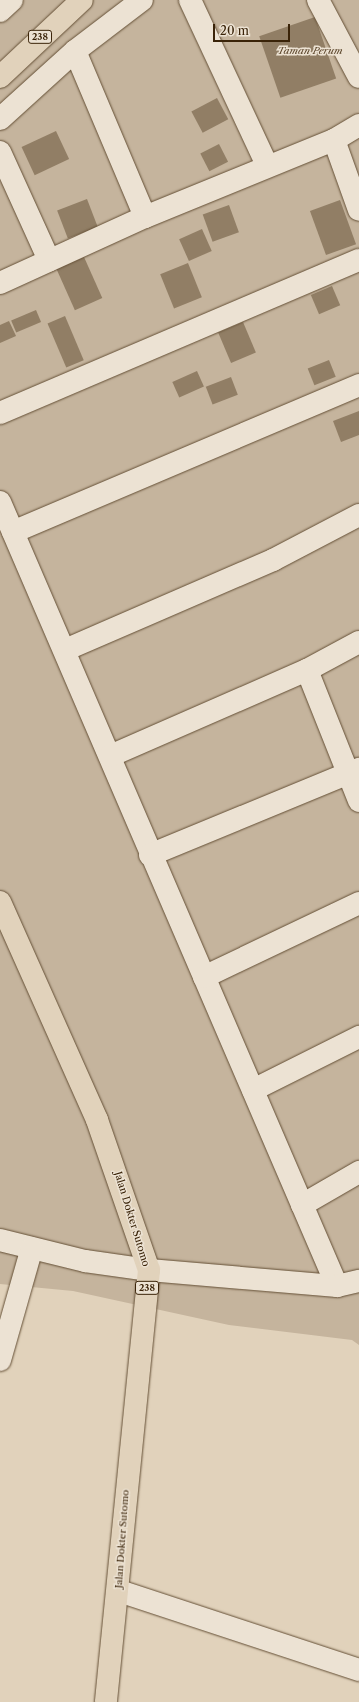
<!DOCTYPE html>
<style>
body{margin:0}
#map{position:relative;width:359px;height:1702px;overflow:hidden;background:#e1d2bb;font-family:"Libre Caslon Text",serif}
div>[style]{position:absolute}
.green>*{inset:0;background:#c5b49d}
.building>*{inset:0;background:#917e65;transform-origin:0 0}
.roads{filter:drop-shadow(0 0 1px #644f35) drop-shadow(0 0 1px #644f35)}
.street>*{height:22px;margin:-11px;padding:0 11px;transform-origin:11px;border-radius:11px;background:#ece2d3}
.primary>*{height:22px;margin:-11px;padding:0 11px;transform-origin:11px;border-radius:11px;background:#e1d2bb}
span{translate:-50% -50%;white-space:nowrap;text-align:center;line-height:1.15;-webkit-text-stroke:3px #ece2d3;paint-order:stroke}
.shield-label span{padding:1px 3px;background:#ece2d3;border:1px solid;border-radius:3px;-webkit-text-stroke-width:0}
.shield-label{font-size:9px;color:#3a2308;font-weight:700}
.park-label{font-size:10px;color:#5d472d;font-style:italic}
.street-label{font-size:10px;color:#3a2308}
.scale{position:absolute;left:213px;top:24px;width:77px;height:18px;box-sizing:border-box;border:2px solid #3a2308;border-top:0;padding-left:5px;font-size:12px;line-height:14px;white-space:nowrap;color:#3a2308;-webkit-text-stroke:3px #ece2d3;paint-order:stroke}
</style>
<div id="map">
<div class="green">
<i style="clip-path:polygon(0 0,359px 0,359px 1345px,352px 1340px,229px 1325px,73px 1291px,0 1284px)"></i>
</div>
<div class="building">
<i style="left:315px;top:17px;width:65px;height:59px;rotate:71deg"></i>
<i style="left:217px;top:98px;width:24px;height:29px;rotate:62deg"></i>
<i style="left:56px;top:131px;width:31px;height:38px;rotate:65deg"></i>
<i style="left:219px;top:144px;width:20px;height:21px;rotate:63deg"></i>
<i style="left:87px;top:199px;width:30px;height:32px;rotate:69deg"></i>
<i style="left:340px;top:200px;width:47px;height:32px;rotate:70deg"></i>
<i style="left:229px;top:205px;width:29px;height:28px;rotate:70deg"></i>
<i style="left:202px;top:229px;width:24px;height:25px;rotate:66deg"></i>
<i style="left:84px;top:257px;width:45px;height:30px;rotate:66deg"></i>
<i style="left:188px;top:263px;width:37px;height:30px;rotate:68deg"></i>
<i style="left:332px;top:286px;width:21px;height:23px;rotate:67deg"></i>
<i style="left:36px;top:310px;width:13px;height:27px;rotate:67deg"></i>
<i style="left:65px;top:316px;width:48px;height:19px;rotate:67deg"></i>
<i style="clip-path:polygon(9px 321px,16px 336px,0 343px,0 325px)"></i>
<i style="left:243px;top:322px;width:33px;height:27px;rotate:67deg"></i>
<i style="left:329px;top:360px;width:18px;height:23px;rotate:68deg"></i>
<i style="left:197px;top:371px;width:17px;height:27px;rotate:66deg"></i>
<i style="left:231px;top:377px;width:19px;height:27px;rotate:69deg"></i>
<i style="clip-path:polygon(359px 411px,359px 435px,341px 442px,333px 421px)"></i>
</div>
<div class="roads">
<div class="street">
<i style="left:190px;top:0;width:182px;rotate:65deg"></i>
<i style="left:318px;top:0;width:87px;rotate:62deg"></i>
<i style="left:0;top:11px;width:16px;rotate:-43deg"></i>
<i style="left:75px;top:51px;width:180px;rotate:67.1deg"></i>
<i style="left:0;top:119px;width:101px;rotate:-42.2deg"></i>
<i style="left:75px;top:51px;width:84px;rotate:-37.3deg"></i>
<i style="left:334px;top:140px;width:74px;rotate:70.3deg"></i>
<i style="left:0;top:152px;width:119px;rotate:65.6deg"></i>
<i style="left:0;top:283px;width:159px;rotate:-24.5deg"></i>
<i style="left:145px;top:217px;width:204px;rotate:-22.2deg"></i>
<i style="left:334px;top:140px;width:29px;rotate:-31deg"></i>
<i style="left:0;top:413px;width:390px;rotate:-23.1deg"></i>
<i style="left:0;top:502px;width:853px;rotate:66.74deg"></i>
<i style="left:13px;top:532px;width:376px;rotate:-23deg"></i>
<i style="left:65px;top:650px;width:227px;rotate:-23.4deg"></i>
<i style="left:273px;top:560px;width:97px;rotate:-27.6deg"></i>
<i style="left:307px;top:670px;width:141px;rotate:68.3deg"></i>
<i style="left:110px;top:756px;width:215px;rotate:-23.6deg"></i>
<i style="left:307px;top:670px;width:59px;rotate:-28.3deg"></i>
<i style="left:150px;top:855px;width:226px;rotate:-22.4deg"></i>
<i style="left:204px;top:977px;width:172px;rotate:-25.5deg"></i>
<i style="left:253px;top:1090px;width:119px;rotate:-26.6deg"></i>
<i style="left:302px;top:1205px;width:66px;rotate:-30.1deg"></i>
<i style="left:0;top:1240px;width:88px;rotate:13.9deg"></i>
<i style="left:85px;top:1261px;width:65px;rotate:8deg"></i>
<i style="left:149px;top:1270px;width:189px;rotate:4.9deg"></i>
<i style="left:337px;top:1286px;width:23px;rotate:-13deg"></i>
<i style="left:0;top:1360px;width:116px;rotate:-74.1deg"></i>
<i style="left:119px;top:1591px;width:253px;rotate:18.2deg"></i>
</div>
<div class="primary">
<i style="left:0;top:77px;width:112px;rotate:-43.2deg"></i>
<i style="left:0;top:902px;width:239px;rotate:66deg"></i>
<i style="left:97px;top:1120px;width:159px;rotate:70.9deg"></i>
<i style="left:149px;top:1270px;width:434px;rotate:95.7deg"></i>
</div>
</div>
<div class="shield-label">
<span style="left:40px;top:37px">238</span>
<span style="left:147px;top:1288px">238</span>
</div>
<div class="park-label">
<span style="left:310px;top:51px">Taman Perum</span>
</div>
<div class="street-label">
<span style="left:132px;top:1219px;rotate:73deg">Jalan Dokter Sutomo</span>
<span style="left:122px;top:1539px;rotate:-86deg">Jalan Dokter Sutomo</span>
</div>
<div class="scale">20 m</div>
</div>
